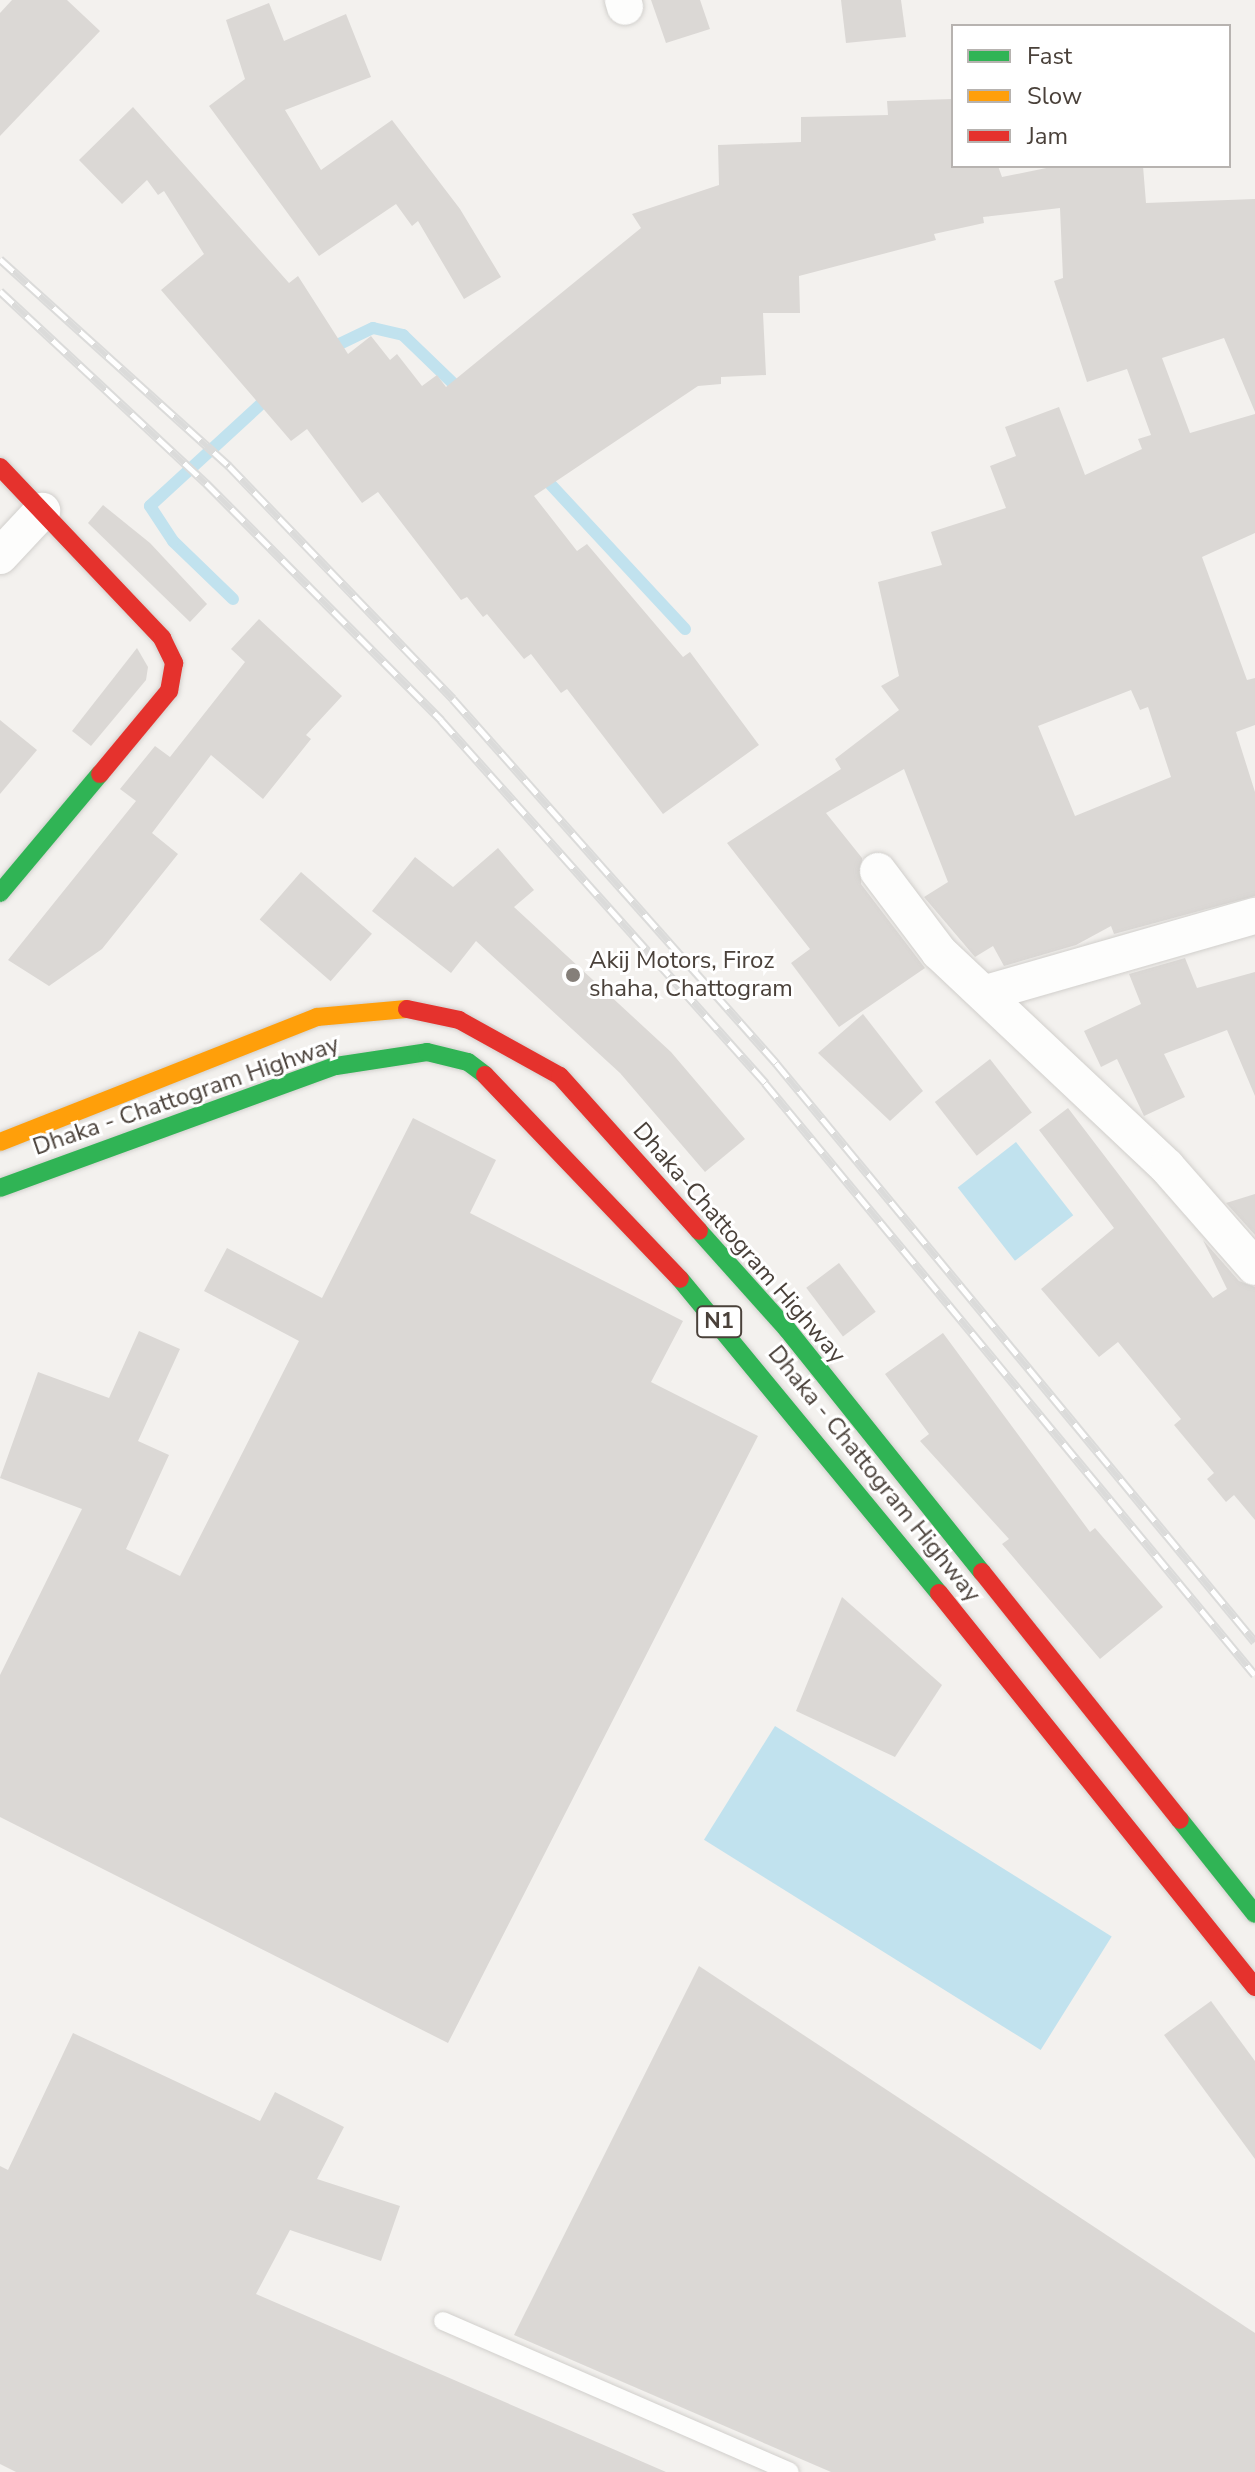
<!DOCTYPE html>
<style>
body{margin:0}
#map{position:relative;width:1255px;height:2472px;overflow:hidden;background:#f3f1ee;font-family:"Nunito Sans",sans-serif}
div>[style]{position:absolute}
.water>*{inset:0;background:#c1e2ee;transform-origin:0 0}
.stream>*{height:12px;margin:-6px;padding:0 6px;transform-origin:6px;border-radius:6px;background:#c1e2ee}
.building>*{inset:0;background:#dbd8d5;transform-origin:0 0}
.roads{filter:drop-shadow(0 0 2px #d1cfcc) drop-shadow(0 0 2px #d1cfcc)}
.lane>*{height:18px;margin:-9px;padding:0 9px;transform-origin:9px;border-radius:9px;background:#fdfdfc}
.street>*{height:36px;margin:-18px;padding:0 18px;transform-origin:18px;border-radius:18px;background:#fdfdfc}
.fast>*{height:18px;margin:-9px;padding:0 9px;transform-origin:9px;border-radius:9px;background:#30b455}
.slow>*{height:18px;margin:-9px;padding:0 9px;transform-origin:9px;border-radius:9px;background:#ff9f0a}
.jam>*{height:18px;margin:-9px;padding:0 9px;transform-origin:9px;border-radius:9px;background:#e5322d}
.rail>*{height:9px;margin-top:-4.5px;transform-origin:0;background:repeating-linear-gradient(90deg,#fff 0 18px,#dbdbda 0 36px);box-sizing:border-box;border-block:2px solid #dbdbda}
.dots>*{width:22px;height:22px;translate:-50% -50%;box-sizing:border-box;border:4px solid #fff;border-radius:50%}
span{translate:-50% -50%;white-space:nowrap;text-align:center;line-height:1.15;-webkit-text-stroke:6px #fff;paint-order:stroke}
.shield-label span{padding:2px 6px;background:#fff;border:2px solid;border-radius:6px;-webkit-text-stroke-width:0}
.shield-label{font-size:22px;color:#4a413a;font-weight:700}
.poi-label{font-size:24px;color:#4a413a}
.left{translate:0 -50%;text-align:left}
.street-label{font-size:24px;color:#4a413a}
.legend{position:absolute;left:951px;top:24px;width:280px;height:144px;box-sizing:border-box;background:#fff;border:2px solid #b7b3b0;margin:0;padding:10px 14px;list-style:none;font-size:24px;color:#4a413a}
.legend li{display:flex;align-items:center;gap:16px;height:40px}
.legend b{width:40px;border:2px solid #b7b3b0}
</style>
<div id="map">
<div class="water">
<i style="left:1016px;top:1142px;width:93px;height:74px;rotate:52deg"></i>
<i style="left:775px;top:1726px;width:397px;height:134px;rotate:32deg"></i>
</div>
<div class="stream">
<i style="left:327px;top:350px;width:51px;rotate:-25.6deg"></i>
<i style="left:373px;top:328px;width:31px;rotate:13deg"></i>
<i style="left:403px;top:335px;width:83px;rotate:44deg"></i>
<i style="left:540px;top:473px;width:213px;rotate:47.1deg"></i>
<i style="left:233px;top:599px;width:83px;rotate:-136deg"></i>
<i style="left:173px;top:541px;width:42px;rotate:-123.3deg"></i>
<i style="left:150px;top:506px;width:166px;rotate:-42.6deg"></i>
</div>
<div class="building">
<i style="clip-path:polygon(12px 0,67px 0,100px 31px,0 136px,0 13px)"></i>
<i style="clip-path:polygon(651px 0,700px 0,710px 29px,666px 43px)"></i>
<i style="clip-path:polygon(841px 0,901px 0,906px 37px,846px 43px)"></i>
<i style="clip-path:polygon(269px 3px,284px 41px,346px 14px,371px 77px,285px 110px,321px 170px,392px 120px,460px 209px,501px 277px,464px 299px,418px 221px,412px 226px,396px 204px,319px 256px,209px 106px,245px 79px,226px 20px)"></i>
<i style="clip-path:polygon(evenodd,953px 99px,953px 166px,998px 166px,1002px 177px,1056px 166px,1143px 166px,1146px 203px,1255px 199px,1255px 412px,1224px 338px,1162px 358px,1190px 433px,1255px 414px,1255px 533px,1202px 557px,1247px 680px,1255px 678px,1255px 725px,1236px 732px,1255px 792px,1255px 896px,1114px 934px,1111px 926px,1076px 945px,1004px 966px,993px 946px,975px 957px,924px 897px,948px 882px,904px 769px,826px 813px,862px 858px,861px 884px,925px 968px,839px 1027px,791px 963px,810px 949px,727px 843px,841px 769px,835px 759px,899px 710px,881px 686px,899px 676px,878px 582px,942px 565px,931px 532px,1006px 508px,990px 466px,1016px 456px,1005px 427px,1059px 407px,1085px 475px,1142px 449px,1138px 439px,1151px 435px,1127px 369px,1087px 382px,1054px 281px,1063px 278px,1060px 208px,983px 217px,984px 223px,934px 234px,936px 240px,799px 276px,800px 313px,763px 313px,766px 375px,721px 377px,721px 384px,698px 386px,534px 496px,577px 551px,587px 544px,683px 657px,690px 652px,759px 745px,663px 814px,567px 689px,561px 693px,531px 654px,524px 659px,487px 614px,483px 617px,467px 597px,461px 600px,378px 492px,362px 503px,307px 429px,291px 441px,161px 290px,204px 254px,164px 191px,158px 195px,147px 180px,122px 204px,79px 160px,133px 107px,289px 283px,298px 276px,348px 354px,371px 336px,390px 360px,397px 354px,422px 386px,437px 375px,446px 387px,641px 228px,632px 214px,719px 185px,718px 145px,801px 142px,801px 117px,888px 115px,887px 101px,953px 99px,1131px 690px,1140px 710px,1148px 707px,1171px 777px,1075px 816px,1038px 726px,1131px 690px)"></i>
<i style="clip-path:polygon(103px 505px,150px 543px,207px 604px,190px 622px,88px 523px)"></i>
<i style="clip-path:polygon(259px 619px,342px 696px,306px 735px,311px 739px,263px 799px,211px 755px,152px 833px,178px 854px,102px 949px,49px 986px,8px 960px,136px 801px,120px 789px,155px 746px,170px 757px,245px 662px,231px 649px)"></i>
<i style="clip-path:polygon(137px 648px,148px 667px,146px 680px,91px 746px,72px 731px)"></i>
<i style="clip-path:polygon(0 720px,37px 750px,0 794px)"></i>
<i style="clip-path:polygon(498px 848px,534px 890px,514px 907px,671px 1052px,745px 1139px,705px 1172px,620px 1073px,476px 941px,451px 973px,372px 911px,415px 857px,453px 887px)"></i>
<i style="left:301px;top:872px;width:94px;height:63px;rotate:41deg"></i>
<i style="clip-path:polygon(1185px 958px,1197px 988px,1255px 972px,1255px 1096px,1227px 1030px,1164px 1054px,1185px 1097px,1144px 1116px,1117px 1059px,1101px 1067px,1084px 1031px,1141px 1004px,1129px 974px)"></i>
<i style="clip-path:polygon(863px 1014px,923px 1091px,890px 1121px,818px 1053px)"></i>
<i style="left:990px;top:1059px;width:68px;height:70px;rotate:52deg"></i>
<i style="clip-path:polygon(1068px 1108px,1213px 1298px,1227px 1289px,1203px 1240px,1239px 1281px,1255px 1287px,1255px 1520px,1234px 1495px,1226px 1502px,1207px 1479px,1214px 1473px,1174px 1425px,1181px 1419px,1118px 1342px,1099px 1357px,1041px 1289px,1114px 1228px,1039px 1130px)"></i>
<i style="clip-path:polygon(413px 1118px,496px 1160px,470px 1213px,683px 1321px,651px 1382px,758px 1436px,448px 2043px,0 1817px,0 1675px,82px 1509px,0 1478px,38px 1372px,109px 1398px,139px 1331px,180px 1349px,138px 1441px,169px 1455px,126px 1549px,180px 1576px,299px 1341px,204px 1291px,227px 1248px,322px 1298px)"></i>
<i style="clip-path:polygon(1255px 1194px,1255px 1235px,1226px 1203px)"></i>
<i style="left:839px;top:1263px;width:61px;height:41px;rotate:53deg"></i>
<i style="clip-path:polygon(943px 1333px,1090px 1532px,1095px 1528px,1163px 1607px,1100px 1659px,1002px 1544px,1009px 1539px,920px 1441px,929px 1434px,885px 1374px)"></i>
<i style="clip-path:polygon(842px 1597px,942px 1685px,895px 1757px,796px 1711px)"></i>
<i style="clip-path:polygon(699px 1966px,1255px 2333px,1255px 2472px,831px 2472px,514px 2335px)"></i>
<i style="clip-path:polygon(1211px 2001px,1255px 2061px,1255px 2159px,1164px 2035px)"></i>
<i style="clip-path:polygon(73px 2033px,260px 2121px,275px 2092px,344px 2127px,317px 2179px,400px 2206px,381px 2261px,290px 2230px,256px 2294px,666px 2472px,16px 2472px,0 2464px,0 2166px,8px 2170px)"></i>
</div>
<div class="roads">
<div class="lane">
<i style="left:443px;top:2321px;width:378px;rotate:23.5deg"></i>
</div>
<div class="street">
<i style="left:623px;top:0;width:7px;rotate:74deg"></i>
<i style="left:0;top:556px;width:62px;rotate:-47deg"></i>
<i style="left:878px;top:871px;width:101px;rotate:53deg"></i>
<i style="left:939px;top:952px;width:313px;rotate:43.3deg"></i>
<i style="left:1167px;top:1167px;width:133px;rotate:48.7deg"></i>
<i style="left:986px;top:993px;width:280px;rotate:-16deg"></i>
</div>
<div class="fast">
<i style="left:0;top:893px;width:155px;rotate:-50deg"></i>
<i style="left:0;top:1188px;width:357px;rotate:-20deg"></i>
<i style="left:336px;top:1066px;width:92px;rotate:-8.7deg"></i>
<i style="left:427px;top:1052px;width:42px;rotate:13.7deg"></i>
<i style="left:468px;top:1062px;width:21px;rotate:37deg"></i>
<i style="left:699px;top:1231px;width:132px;rotate:48.1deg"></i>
<i style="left:787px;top:1329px;width:312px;rotate:51.3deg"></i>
<i style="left:680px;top:1279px;width:407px;rotate:50.5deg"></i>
<i style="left:1180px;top:1820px;width:120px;rotate:51.4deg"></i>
</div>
<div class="slow">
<i style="left:0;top:1142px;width:341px;rotate:-21.5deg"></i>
<i style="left:317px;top:1017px;width:90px;rotate:-5.1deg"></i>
</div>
<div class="jam">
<i style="left:0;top:467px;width:236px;rotate:46.5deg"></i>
<i style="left:162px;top:638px;width:28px;rotate:64deg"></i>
<i style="left:174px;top:663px;width:28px;rotate:100deg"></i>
<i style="left:169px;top:691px;width:108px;rotate:129.7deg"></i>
<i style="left:407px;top:1009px;width:53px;rotate:11.9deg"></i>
<i style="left:459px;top:1020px;width:115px;rotate:29deg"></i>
<i style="left:560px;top:1076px;width:208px;rotate:48.1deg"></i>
<i style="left:485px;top:1075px;width:282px;rotate:46.3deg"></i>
<i style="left:982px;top:1572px;width:317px;rotate:51.4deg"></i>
<i style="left:939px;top:1593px;width:505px;rotate:51.27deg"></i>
</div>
</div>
<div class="rail">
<i style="left:0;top:259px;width:309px;rotate:42.1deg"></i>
<i style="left:229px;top:466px;width:323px;rotate:46.1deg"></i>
<i style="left:453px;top:699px;width:487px;rotate:48.4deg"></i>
<i style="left:776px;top:1063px;width:751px;rotate:50.4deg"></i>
<i style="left:0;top:291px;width:282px;rotate:43deg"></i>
<i style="left:206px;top:483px;width:334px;rotate:45.2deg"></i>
<i style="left:441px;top:720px;width:487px;rotate:48.2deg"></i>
<i style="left:765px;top:1083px;width:768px;rotate:50.39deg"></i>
</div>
<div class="dots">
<i style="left:573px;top:975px;background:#857f79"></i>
</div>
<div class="shield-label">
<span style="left:719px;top:1322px">N1</span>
</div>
<div class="poi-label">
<span class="left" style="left:589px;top:975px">Akij Motors, Firoz<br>shaha, Chattogram</span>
</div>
<div class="street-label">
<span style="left:186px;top:1096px;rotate:-19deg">Dhaka - Chattogram Highway</span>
<span style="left:739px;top:1243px;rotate:49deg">Dhaka-Chattogram Highway</span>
<span style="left:874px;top:1474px;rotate:51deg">Dhaka - Chattogram Highway</span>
</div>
<ul class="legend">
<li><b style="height:10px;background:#30b455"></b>Fast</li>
<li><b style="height:10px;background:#ff9f0a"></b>Slow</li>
<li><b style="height:10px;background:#e5322d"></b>Jam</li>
</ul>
</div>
